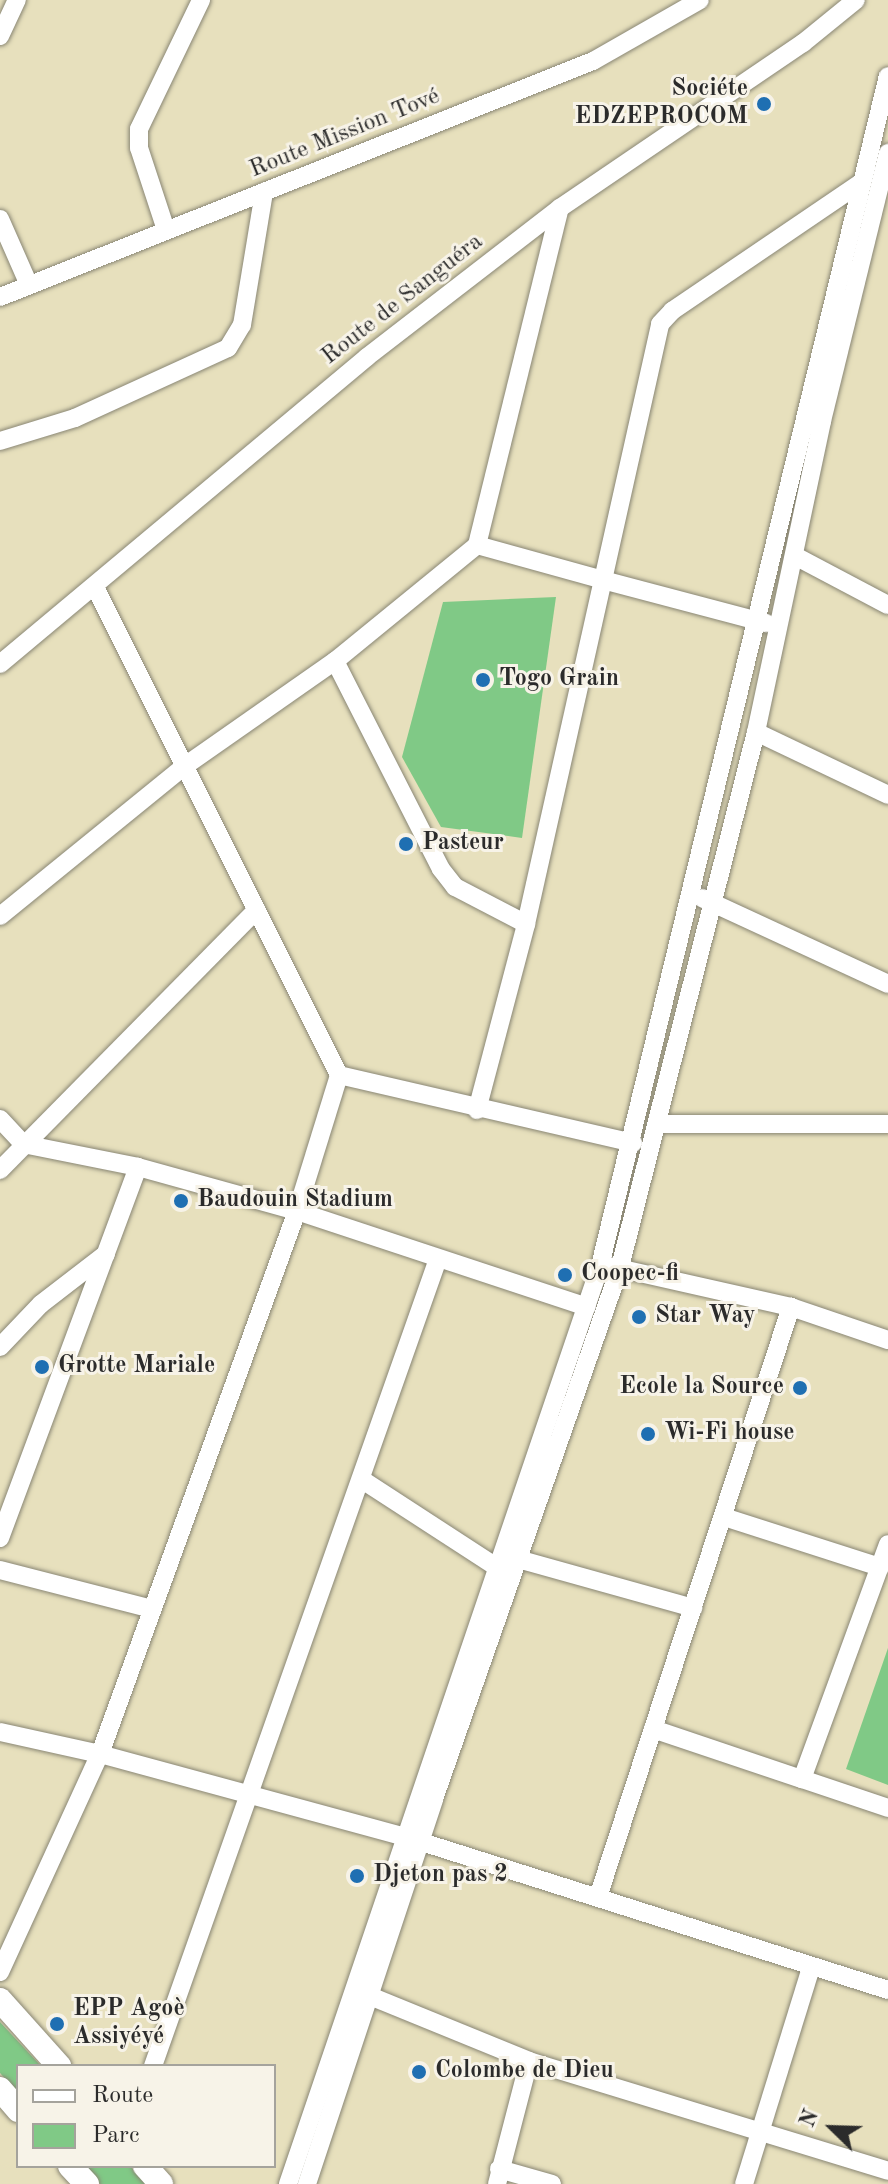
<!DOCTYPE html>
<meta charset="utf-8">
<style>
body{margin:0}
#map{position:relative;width:888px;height:2184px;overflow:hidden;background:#e7e0bd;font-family:"Old Standard TT",serif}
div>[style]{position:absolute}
.green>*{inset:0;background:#80c986}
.roads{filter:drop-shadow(0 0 2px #898674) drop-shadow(0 0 2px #898674)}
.minor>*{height:18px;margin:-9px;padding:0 9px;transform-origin:9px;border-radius:9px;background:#fff}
.major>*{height:24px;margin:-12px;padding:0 12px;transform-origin:12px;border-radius:12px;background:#fff}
.dots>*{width:22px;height:22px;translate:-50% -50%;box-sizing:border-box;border:4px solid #f7f3e8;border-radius:50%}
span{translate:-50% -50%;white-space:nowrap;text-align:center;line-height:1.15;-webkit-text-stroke:6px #f7f3e8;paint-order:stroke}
.poi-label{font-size:24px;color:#2b2b2b;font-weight:700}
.right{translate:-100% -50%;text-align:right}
.left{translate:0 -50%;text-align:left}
.street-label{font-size:24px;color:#2b2b2b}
.legend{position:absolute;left:16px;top:2064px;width:260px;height:104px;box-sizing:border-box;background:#f7f3e8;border:2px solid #a5a39c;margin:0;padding:10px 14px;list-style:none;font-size:24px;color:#2b2b2b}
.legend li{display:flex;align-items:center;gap:16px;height:40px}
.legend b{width:40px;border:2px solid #a5a39c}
.north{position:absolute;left:792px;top:2088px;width:80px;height:80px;-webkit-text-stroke:6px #f7f3e8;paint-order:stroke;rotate:293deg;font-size:22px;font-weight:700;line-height:32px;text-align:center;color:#2b2b2b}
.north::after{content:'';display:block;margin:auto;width:28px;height:36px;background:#2b2b2b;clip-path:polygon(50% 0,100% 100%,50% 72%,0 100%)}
</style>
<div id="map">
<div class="green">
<i style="clip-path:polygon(556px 597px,522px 838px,441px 827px,402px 757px,443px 602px)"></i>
<i style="clip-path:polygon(888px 1648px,888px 1785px,846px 1769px)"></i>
<i style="clip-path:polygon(0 2022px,41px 2066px,18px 2066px,18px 2093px,0 2073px)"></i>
<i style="clip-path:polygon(84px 2166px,130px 2166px,146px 2184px,100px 2184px)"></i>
</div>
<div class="roads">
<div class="minor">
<i style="left:0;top:36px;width:40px;rotate:-65deg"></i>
<i style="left:0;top:219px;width:72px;rotate:66.3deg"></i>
<i style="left:166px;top:230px;width:86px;rotate:-108.2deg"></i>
<i style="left:139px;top:148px;width:19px;rotate:-90deg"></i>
<i style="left:139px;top:129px;width:143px;rotate:-64.3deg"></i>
<i style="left:0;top:297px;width:638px;rotate:-21.7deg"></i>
<i style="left:593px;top:61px;width:123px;rotate:-29.7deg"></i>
<i style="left:0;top:441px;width:78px;rotate:-17deg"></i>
<i style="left:75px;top:418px;width:168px;rotate:-24.6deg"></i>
<i style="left:228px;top:348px;width:27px;rotate:-59deg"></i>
<i style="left:242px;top:325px;width:135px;rotate:-80.6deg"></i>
<i style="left:477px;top:545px;width:131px;rotate:15.5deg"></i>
<i style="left:603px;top:580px;width:262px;rotate:-77.4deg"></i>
<i style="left:660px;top:324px;width:18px;rotate:-47deg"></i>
<i style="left:672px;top:311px;width:227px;rotate:-34.2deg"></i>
<i style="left:795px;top:556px;width:105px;rotate:27.8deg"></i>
<i style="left:335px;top:661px;width:233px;rotate:63deg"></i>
<i style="left:441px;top:869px;width:23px;rotate:52deg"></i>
<i style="left:455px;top:887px;width:80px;rotate:27.5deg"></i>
<i style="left:0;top:664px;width:478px;rotate:-39.9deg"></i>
<i style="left:367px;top:357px;width:244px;rotate:-37.7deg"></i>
<i style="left:560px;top:208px;width:294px;rotate:-34.2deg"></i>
<i style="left:803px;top:43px;width:68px;rotate:-39.1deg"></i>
<i style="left:756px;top:732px;width:146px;rotate:25.5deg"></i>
<i style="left:702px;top:898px;width:205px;rotate:24.8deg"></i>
<i style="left:0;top:916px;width:235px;rotate:-39.1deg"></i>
<i style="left:182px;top:768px;width:187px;rotate:-35deg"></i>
<i style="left:335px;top:661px;width:183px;rotate:-39.2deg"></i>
<i style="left:477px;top:545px;width:347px;rotate:-76.2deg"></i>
<i style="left:339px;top:1075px;width:302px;rotate:13deg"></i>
<i style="left:477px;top:1110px;width:192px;rotate:-75.2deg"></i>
<i style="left:526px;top:924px;width:353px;rotate:-77.4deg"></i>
<i style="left:603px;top:580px;width:169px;rotate:14.8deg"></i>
<i style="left:0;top:1119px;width:34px;rotate:47deg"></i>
<i style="left:23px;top:1144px;width:117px;rotate:11.3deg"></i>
<i style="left:138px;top:1167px;width:165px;rotate:15.5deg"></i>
<i style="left:297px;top:1211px;width:305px;rotate:18.3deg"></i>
<i style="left:658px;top:1124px;width:230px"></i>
<i style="left:0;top:1170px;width:365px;rotate:-45.4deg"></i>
<i style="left:609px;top:1266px;width:187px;rotate:12.7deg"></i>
<i style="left:791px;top:1307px;width:102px;rotate:18.8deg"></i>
<i style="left:0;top:1347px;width:59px;rotate:-46.4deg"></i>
<i style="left:41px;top:1304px;width:82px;rotate:-37.6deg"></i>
<i style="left:361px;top:1479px;width:163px;rotate:33deg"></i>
<i style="left:724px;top:1517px;width:164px;rotate:17.8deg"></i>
<i style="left:0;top:1538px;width:396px;rotate:-69.6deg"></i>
<i style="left:518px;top:1559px;width:182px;rotate:15.6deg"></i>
<i style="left:0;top:1570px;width:157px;rotate:14.4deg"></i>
<i style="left:653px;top:1729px;width:157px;rotate:18.6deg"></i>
<i style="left:802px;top:1779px;width:250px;rotate:-69.9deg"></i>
<i style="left:0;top:1732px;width:102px;rotate:12.4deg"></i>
<i style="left:100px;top:1754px;width:317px;rotate:15.2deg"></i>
<i style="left:406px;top:1837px;width:506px;rotate:17.61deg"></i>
<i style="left:802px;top:1779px;width:91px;rotate:18.6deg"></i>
<i style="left:598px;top:1897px;width:621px;rotate:-71.89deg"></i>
<i style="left:0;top:1972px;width:240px;rotate:-65.4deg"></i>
<i style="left:100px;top:1754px;width:578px;rotate:-70.06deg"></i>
<i style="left:297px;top:1211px;width:142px;rotate:-72.8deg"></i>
<i style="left:339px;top:1075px;width:546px;rotate:-116.57deg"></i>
<i style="left:370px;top:1996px;width:172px;rotate:22.2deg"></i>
<i style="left:529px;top:2061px;width:375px;rotate:17deg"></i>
<i style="left:153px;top:2066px;width:856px;rotate:-70.55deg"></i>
<i style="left:499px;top:2169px;width:55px;rotate:15.8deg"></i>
<i style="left:288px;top:2184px;width:970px;rotate:-71.23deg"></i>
<i style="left:600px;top:1266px;width:1224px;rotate:-76.4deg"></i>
<i style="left:307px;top:2184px;width:405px;rotate:-71.7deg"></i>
<i style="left:434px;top:1799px;width:564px;rotate:-70.73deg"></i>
<i style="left:620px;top:1267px;width:552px;rotate:-75.74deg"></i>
<i style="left:756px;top:732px;width:318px;rotate:-78deg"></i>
<i style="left:822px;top:421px;width:276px;rotate:-76.2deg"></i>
<i style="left:497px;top:2184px;width:127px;rotate:-75.4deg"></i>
<i style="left:744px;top:2184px;width:227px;rotate:-72.8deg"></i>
</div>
<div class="major">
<i style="left:0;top:2000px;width:89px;rotate:48.2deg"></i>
<i style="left:0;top:2089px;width:28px;rotate:49deg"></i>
<i style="left:70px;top:2166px;width:25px;rotate:47deg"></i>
<i style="left:145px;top:2166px;width:24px;rotate:48deg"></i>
</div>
</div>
<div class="dots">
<i style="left:764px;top:104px;background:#1f6fb2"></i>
<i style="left:483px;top:680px;background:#1f6fb2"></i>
<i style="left:406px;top:844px;background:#1f6fb2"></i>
<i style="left:181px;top:1201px;background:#1f6fb2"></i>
<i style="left:565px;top:1275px;background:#1f6fb2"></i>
<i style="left:639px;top:1317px;background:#1f6fb2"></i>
<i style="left:42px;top:1367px;background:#1f6fb2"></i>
<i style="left:800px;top:1388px;background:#1f6fb2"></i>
<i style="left:648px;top:1434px;background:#1f6fb2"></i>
<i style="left:357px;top:1876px;background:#1f6fb2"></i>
<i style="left:57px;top:2024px;background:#1f6fb2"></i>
<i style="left:419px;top:2072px;background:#1f6fb2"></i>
</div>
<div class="poi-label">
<span class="right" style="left:748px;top:104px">Sociéte<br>EDZEPROCOM</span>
<span class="left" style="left:499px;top:680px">Togo Grain</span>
<span class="left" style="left:422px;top:844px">Pasteur</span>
<span class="left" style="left:197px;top:1201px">Baudouin Stadium</span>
<span class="left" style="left:581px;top:1275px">Coopec-fi</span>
<span class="left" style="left:655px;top:1317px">Star Way</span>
<span class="left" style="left:58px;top:1367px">Grotte Mariale</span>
<span class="right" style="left:784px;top:1388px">Ecole la Source</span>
<span class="left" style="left:664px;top:1434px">Wi-Fi house</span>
<span class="left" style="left:373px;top:1876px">Djeton pas 2</span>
<span class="left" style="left:73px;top:2024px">EPP Agoè<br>Assiyéyé</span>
<span class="left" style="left:435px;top:2072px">Colombe de Dieu</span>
</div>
<div class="street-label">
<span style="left:345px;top:134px;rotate:-22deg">Route Mission Tové</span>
<span style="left:403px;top:300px;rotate:-38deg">Route de Sanguéra</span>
</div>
<ul class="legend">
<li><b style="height:10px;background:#fff"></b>Route</li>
<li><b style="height:22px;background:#80c986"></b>Parc</li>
</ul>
<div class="north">N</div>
</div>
